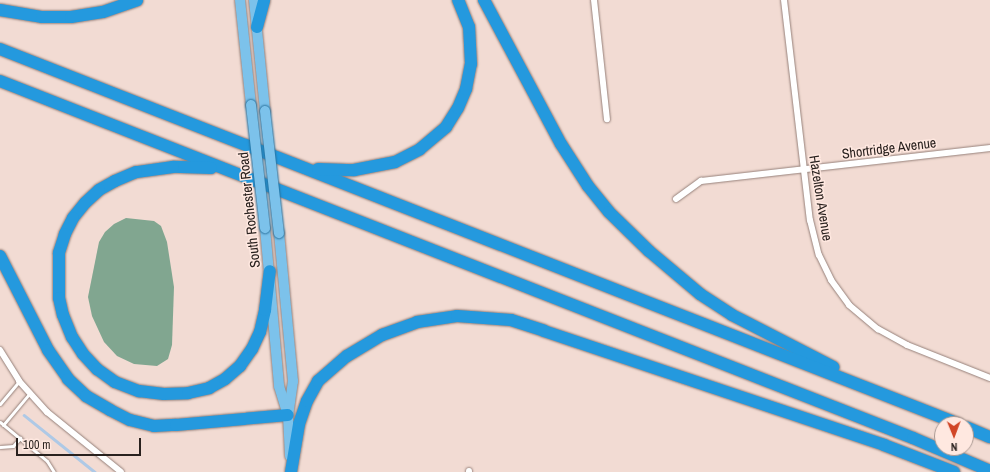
<!DOCTYPE html>
<style>
body{margin:0}
#map{position:relative;width:990px;height:472px;overflow:hidden;background:#f2dbd3;font-family:"Archivo Narrow",sans-serif}
div>[style]{position:absolute}
.forest>*{inset:0;background:#81a690}
.stream>*{height:2.5px;margin:-1.25px;padding:0 1.25px;transform-origin:1.25px;border-radius:1.25px;background:#aec9e6}
.roads{filter:drop-shadow(0 0 1px #96817a) drop-shadow(0 0 1px #96817a)}
.service>*{height:3px;margin:-1.5px;padding:0 1.5px;transform-origin:1.5px;border-radius:1.5px;background:#fff}
.minor>*{height:6px;margin:-3px;padding:0 3px;transform-origin:3px;border-radius:3px;background:#fff}
.primary>*{height:10px;margin:-5px;padding:0 5px;transform-origin:5px;border-radius:5px;background:#7cc2eb}
.motorway>*{height:12px;margin:-6px;padding:0 6px;transform-origin:6px;border-radius:6px;background:#2499de}
.bridges{filter:drop-shadow(0 0 1px #266f9b) drop-shadow(0 0 1px #266f9b)}
.primary-bridge>*{height:10px;margin:-5px;padding:0 5px;transform-origin:5px;border-radius:5px;background:#7cc2eb}
span{translate:-50% -50%;white-space:nowrap;text-align:center;line-height:1.15;-webkit-text-stroke:3px #ffe8e0;paint-order:stroke}
.street-label{font-size:14px;color:#29211e}
.north{position:absolute;left:934px;top:416px;width:40px;height:40px;box-sizing:border-box;background:#ffe8e0;border:1px solid #a99892;border-radius:50%;rotate:179deg;font-size:11px;font-weight:700;line-height:16px;text-align:center;color:#29211e}
.north::after{content:'';display:block;margin:auto;width:14px;height:18px;background:#d14627;clip-path:polygon(50% 0,100% 100%,50% 72%,0 100%)}
.scale{position:absolute;left:16px;top:438px;width:125px;height:18px;box-sizing:border-box;border:2px solid #29211e;border-top:0;padding-left:5px;font-size:12px;line-height:14px;white-space:nowrap;color:#29211e;-webkit-text-stroke:3px #ffe8e0;paint-order:stroke}
</style>
<div id="map">
<div class="forest">
<i style="clip-path:polygon(126px 218px,154px 221px,161px 226px,167px 242px,174px 287px,172px 345px,168px 359px,157px 366px,134px 364px,117px 356px,104px 342px,92px 316px,88px 297px,99px 242px,105px 232px,114px 224px)"></i>
</div>
<div class="stream">
<i style="left:24px;top:415px;width:91px;rotate:38.8deg"></i>
</div>
<div class="roads">
<div class="service">
<i style="left:0;top:404px;width:30px;rotate:-50deg"></i>
<i style="left:0;top:422px;width:61px;rotate:39.7deg"></i>
<i style="left:47px;top:461px;width:13px;rotate:58deg"></i>
<i style="left:3px;top:425px;width:40px;rotate:-50deg"></i>
<i style="left:0;top:447px;width:13px;rotate:-4deg"></i>
<i style="left:13px;top:446px;width:11px;rotate:-49deg"></i>
</div>
<div class="minor">
<i style="left:594px;top:0;width:120px;rotate:83.8deg"></i>
<i style="left:784px;top:0;width:222px;rotate:83.3deg"></i>
<i style="left:810px;top:220px;width:36px;rotate:76deg"></i>
<i style="left:819px;top:255px;width:28px;rotate:64deg"></i>
<i style="left:831px;top:280px;width:31px;rotate:54deg"></i>
<i style="left:849px;top:305px;width:38px;rotate:40deg"></i>
<i style="left:878px;top:329px;width:33px;rotate:29deg"></i>
<i style="left:907px;top:345px;width:89px;rotate:21.7deg"></i>
<i style="left:676px;top:199px;width:31px;rotate:-36deg"></i>
<i style="left:701px;top:181px;width:291px;rotate:-6.5deg"></i>
<i style="left:0;top:350px;width:36px;rotate:58deg"></i>
<i style="left:19px;top:381px;width:42px;rotate:47.9deg"></i>
<i style="left:47px;top:412px;width:95px;rotate:39deg"></i>
<i style="left:469px;top:471px;width:1px;rotate:90deg"></i>
</div>
<div class="primary">
<i style="left:240px;top:0;width:106px;rotate:84deg"></i>
<i style="left:254px;top:0;width:112px;rotate:84.3deg"></i>
<i style="left:265px;top:228px;width:159px;rotate:84.9deg"></i>
<i style="left:279px;top:386px;width:27px;rotate:73deg"></i>
<i style="left:279px;top:233px;width:149px;rotate:84.6deg"></i>
<i style="left:293px;top:381px;width:34px;rotate:98deg"></i>
<i style="left:288px;top:415px;width:41px;rotate:87.2deg"></i>
</div>
<div class="motorway">
<i style="left:484px;top:0;width:163px;rotate:61.9deg"></i>
<i style="left:561px;top:144px;width:50px;rotate:57.3deg"></i>
<i style="left:588px;top:186px;width:33px;rotate:51deg"></i>
<i style="left:609px;top:212px;width:56px;rotate:44.3deg"></i>
<i style="left:649px;top:251px;width:67px;rotate:40.1deg"></i>
<i style="left:700px;top:294px;width:38px;rotate:33deg"></i>
<i style="left:732px;top:315px;width:114px;rotate:27.2deg"></i>
<i style="left:0;top:10px;width:43px;rotate:9.5deg"></i>
<i style="left:42px;top:17px;width:29px"></i>
<i style="left:71px;top:17px;width:32px;rotate:-9deg"></i>
<i style="left:103px;top:12px;width:36px;rotate:-19deg"></i>
<i style="left:257px;top:27px;width:28px;rotate:-75deg"></i>
<i style="left:0;top:49px;width:1030px;rotate:21.36deg"></i>
<i style="left:0;top:81px;width:980px;rotate:21.36deg"></i>
<i style="left:913px;top:438px;width:84px;rotate:23.2deg"></i>
<i style="left:211px;top:168px;width:38px;rotate:-178deg"></i>
<i style="left:173px;top:167px;width:37px;rotate:172deg"></i>
<i style="left:136px;top:172px;width:23px;rotate:157deg"></i>
<i style="left:115px;top:181px;width:18px;rotate:151deg"></i>
<i style="left:99px;top:190px;width:19px;rotate:137deg"></i>
<i style="left:85px;top:203px;width:19px;rotate:129deg"></i>
<i style="left:73px;top:218px;width:18px;rotate:117deg"></i>
<i style="left:65px;top:234px;width:20px;rotate:108deg"></i>
<i style="left:59px;top:253px;width:45px;rotate:90deg"></i>
<i style="left:59px;top:298px;width:17px;rotate:77deg"></i>
<i style="left:63px;top:315px;width:24px;rotate:68deg"></i>
<i style="left:72px;top:337px;width:20px;rotate:57deg"></i>
<i style="left:83px;top:354px;width:21px;rotate:47deg"></i>
<i style="left:97px;top:369px;width:22px;rotate:36deg"></i>
<i style="left:115px;top:382px;width:26px;rotate:21deg"></i>
<i style="left:139px;top:391px;width:25px;rotate:7deg"></i>
<i style="left:164px;top:394px;width:24px;rotate:-2deg"></i>
<i style="left:188px;top:393px;width:22px;rotate:-13deg"></i>
<i style="left:209px;top:388px;width:18px;rotate:-29deg"></i>
<i style="left:225px;top:379px;width:20px;rotate:-41deg"></i>
<i style="left:240px;top:366px;width:21px;rotate:-55deg"></i>
<i style="left:252px;top:349px;width:19px;rotate:-65deg"></i>
<i style="left:260px;top:332px;width:23px;rotate:-77deg"></i>
<i style="left:265px;top:310px;width:39px;rotate:-83deg"></i>
<i style="left:318px;top:169px;width:36px;rotate:2deg"></i>
<i style="left:354px;top:170px;width:42px;rotate:-11deg"></i>
<i style="left:395px;top:162px;width:28px;rotate:-27deg"></i>
<i style="left:420px;top:149px;width:34px;rotate:-40deg"></i>
<i style="left:446px;top:127px;width:22px;rotate:-58deg"></i>
<i style="left:458px;top:108px;width:21px;rotate:-67deg"></i>
<i style="left:466px;top:89px;width:25px;rotate:-79deg"></i>
<i style="left:471px;top:64px;width:37px;rotate:-93deg"></i>
<i style="left:469px;top:27px;width:29px;rotate:-112deg"></i>
<i style="left:0;top:256px;width:106px;rotate:62.9deg"></i>
<i style="left:48px;top:350px;width:35px;rotate:55deg"></i>
<i style="left:68px;top:379px;width:25px;rotate:43deg"></i>
<i style="left:86px;top:396px;width:28px;rotate:30deg"></i>
<i style="left:110px;top:410px;width:22px;rotate:27deg"></i>
<i style="left:130px;top:420px;width:25px;rotate:14deg"></i>
<i style="left:154px;top:426px;width:22px;rotate:-3deg"></i>
<i style="left:176px;top:425px;width:112px;rotate:-5.1deg"></i>
<i style="left:966px;top:427px;width:26px;rotate:23deg"></i>
<i style="left:291px;top:472px;width:49px;rotate:-80.5deg"></i>
<i style="left:299px;top:424px;width:24px;rotate:-71deg"></i>
<i style="left:307px;top:401px;width:23px;rotate:-61deg"></i>
<i style="left:318px;top:381px;width:38px;rotate:-41deg"></i>
<i style="left:347px;top:356px;width:41px;rotate:-31deg"></i>
<i style="left:382px;top:335px;width:37px;rotate:-20deg"></i>
<i style="left:417px;top:322px;width:40px;rotate:-8.5deg"></i>
<i style="left:457px;top:316px;width:54px;rotate:4.2deg"></i>
<i style="left:511px;top:320px;width:35px;rotate:18deg"></i>
<i style="left:544px;top:331px;width:359px;rotate:18.5deg"></i>
<i style="left:884px;top:445px;width:75px;rotate:21.1deg"></i>
</div>
</div>
<div class="bridges">
<div class="primary-bridge">
<i style="left:251px;top:105px;width:124px;rotate:83.5deg"></i>
<i style="left:265px;top:111px;width:123px;rotate:83.5deg"></i>
</div>
</div>
<div class="street-label">
<span style="left:889px;top:148px;rotate:-7deg">Shortridge Avenue</span>
<span style="left:821px;top:198px;rotate:81deg">Hazelton Avenue</span>
<span style="left:249px;top:210px;rotate:-96deg">South Rochester Road</span>
</div>
<div class="north">N</div>
<div class="scale">100 m</div>
</div>
